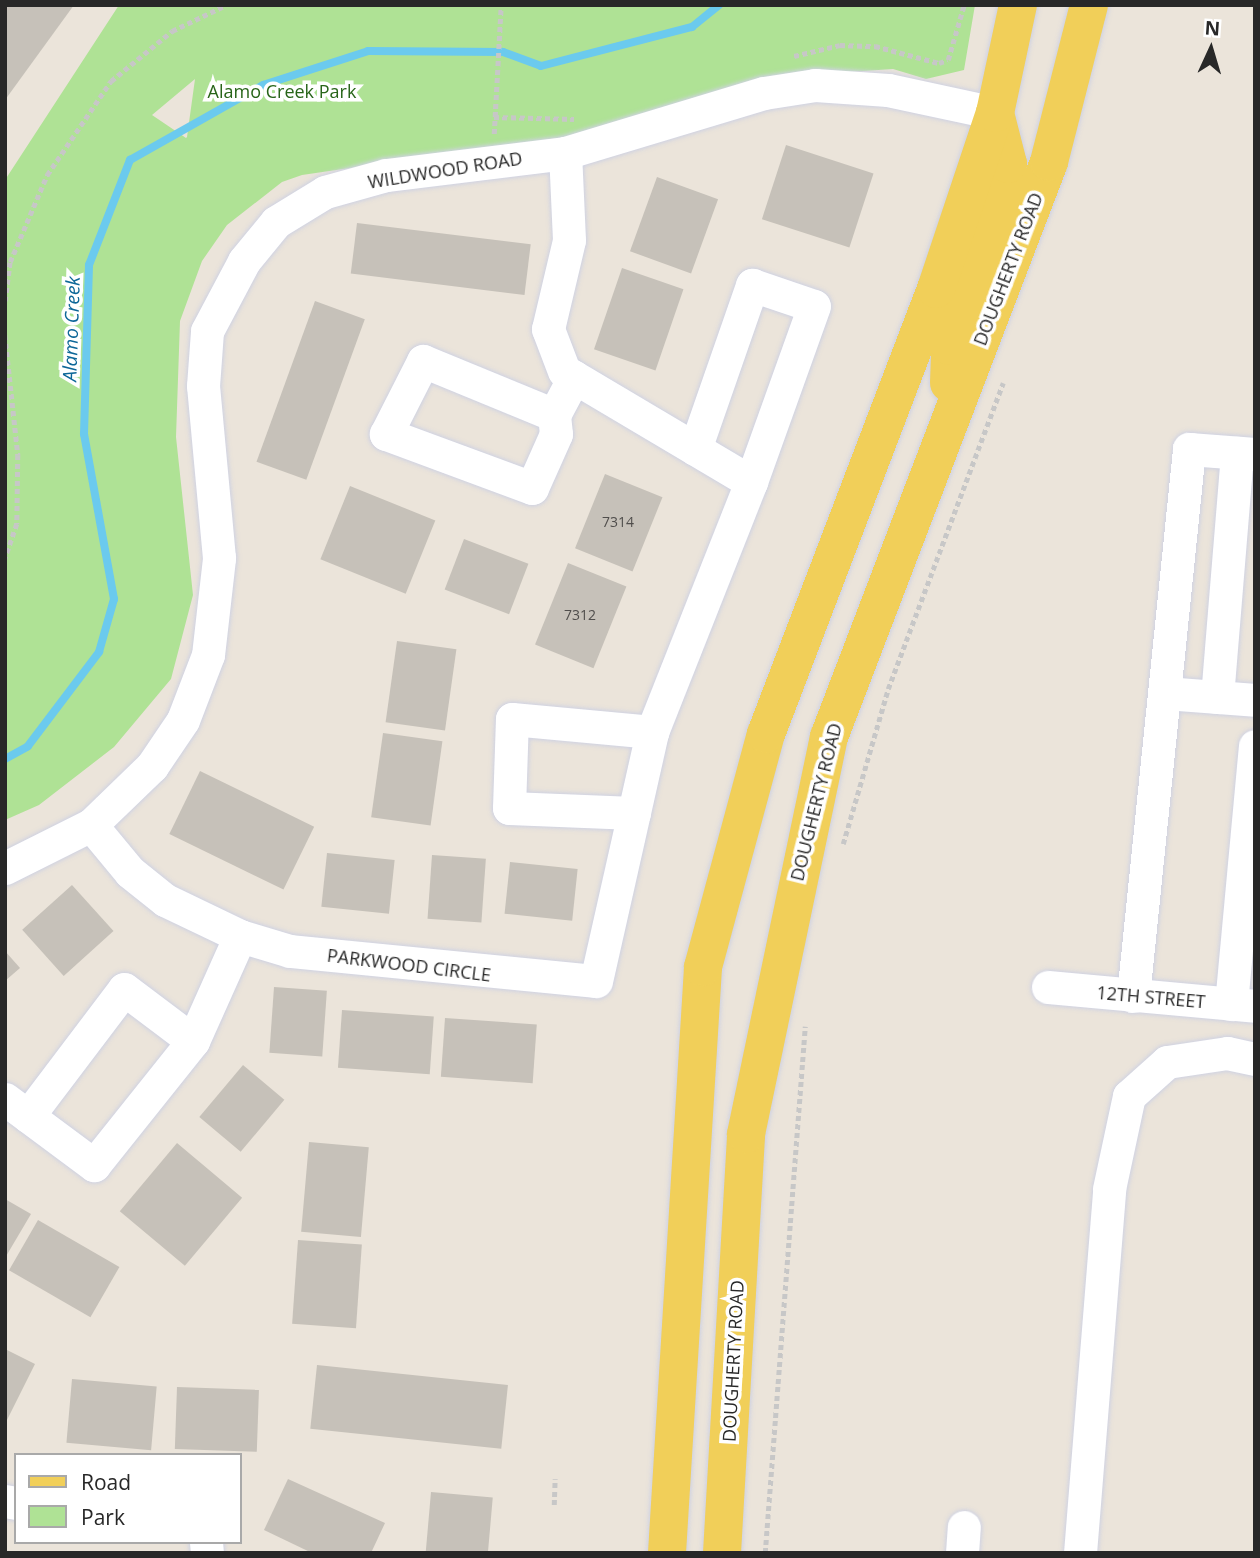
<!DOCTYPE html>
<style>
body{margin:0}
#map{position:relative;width:1260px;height:1558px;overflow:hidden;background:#ebe4da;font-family:"Open Sans",sans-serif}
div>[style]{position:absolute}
.green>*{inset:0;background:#afe295}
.stream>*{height:8px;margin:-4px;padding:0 4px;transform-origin:4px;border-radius:4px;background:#6bcaee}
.building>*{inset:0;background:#c6c1b9;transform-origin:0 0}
.path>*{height:4.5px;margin-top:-2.25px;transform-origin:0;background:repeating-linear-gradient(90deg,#c7c7c7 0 5px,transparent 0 8.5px)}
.roads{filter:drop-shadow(0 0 2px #cfd2e2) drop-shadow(0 0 2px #cfd2e2)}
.minor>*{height:33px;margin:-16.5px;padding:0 16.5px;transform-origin:16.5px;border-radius:16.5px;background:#fff}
.major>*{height:38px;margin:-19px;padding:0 19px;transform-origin:19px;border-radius:19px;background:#f1cf59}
span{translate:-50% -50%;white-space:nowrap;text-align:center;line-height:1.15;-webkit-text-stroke:7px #fff;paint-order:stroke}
.number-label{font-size:14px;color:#504e4c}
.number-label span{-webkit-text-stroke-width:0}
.park-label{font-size:18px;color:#286519}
.street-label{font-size:18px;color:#282828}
.water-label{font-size:19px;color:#0d6798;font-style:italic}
.frame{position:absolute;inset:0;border:7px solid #282828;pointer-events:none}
.legend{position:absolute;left:14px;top:1453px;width:228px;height:91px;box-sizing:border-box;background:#fff;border:2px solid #a9a9a9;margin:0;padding:9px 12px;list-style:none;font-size:21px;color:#282828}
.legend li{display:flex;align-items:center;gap:14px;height:35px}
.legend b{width:35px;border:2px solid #a9a9a9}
.north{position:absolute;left:1176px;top:14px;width:70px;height:70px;-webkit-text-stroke:5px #fff;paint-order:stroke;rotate:4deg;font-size:19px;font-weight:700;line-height:28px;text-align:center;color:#282828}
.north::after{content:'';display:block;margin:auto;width:24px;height:32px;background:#282828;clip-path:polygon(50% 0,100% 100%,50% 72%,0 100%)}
</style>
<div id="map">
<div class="green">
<i style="clip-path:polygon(evenodd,119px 5px,975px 5px,964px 70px,926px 79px,893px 69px,775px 77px,571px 136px,302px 175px,282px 182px,227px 225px,202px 261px,180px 321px,176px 437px,193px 595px,171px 679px,114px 747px,39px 805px,5px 820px,5px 180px,119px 5px,195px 79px,187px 137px,186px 138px,152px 115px,195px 79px)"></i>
</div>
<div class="stream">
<i style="left:5px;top:759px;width:26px;rotate:-29deg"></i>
<i style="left:28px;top:746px;width:118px;rotate:-52.9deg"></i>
<i style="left:99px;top:652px;width:55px;rotate:-74.2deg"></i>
<i style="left:114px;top:599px;width:168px;rotate:-100.3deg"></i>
<i style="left:84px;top:434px;width:169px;rotate:-88.3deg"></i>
<i style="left:89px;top:265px;width:113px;rotate:-68.7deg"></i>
<i style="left:130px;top:160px;width:153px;rotate:-29.4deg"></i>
<i style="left:263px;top:85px;width:110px;rotate:-17.9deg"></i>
<i style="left:368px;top:51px;width:135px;rotate:0.4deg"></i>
<i style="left:503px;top:52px;width:40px;rotate:20.2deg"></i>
<i style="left:541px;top:66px;width:156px;rotate:-14.5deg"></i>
<i style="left:692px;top:27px;width:35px;rotate:-39deg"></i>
</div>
<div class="building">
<i style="clip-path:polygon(5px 5px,74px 5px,5px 100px)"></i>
<i style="left:786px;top:145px;width:92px;height:78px;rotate:18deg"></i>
<i style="left:657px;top:177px;width:65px;height:79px;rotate:20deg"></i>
<i style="left:357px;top:223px;width:175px;height:51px;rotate:7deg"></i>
<i style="left:622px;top:268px;width:65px;height:86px;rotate:19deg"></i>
<i style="left:315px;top:301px;width:53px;height:171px;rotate:20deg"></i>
<i style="left:605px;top:474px;width:62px;height:80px;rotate:22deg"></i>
<i style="left:350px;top:486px;width:92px;height:79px;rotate:22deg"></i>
<i style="left:464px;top:539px;width:69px;height:54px;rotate:21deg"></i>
<i style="left:568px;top:563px;width:63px;height:88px;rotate:22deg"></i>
<i style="left:397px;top:641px;width:60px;height:82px;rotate:8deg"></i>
<i style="left:383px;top:733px;width:60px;height:85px;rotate:8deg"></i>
<i style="left:200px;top:771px;width:127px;height:70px;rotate:26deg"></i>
<i style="left:327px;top:853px;width:68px;height:54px;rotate:6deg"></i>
<i style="left:432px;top:855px;width:54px;height:64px;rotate:4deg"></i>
<i style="left:510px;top:862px;width:68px;height:52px;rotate:6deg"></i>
<i style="left:72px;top:885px;width:62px;height:67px;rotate:48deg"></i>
<i style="clip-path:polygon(5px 951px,20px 968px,5px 981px)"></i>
<i style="left:274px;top:987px;width:53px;height:66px;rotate:4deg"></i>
<i style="left:342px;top:1010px;width:92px;height:58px;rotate:4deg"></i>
<i style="left:445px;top:1018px;width:92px;height:59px;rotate:4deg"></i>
<i style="left:243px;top:1065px;width:54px;height:68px;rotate:40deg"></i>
<i style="left:309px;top:1142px;width:60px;height:90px;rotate:5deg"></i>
<i style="left:177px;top:1143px;width:85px;height:89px;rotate:40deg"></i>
<i style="clip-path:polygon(5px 1199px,31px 1214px,5px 1258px)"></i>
<i style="left:38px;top:1220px;width:94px;height:58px;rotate:30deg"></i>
<i style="left:298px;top:1240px;width:64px;height:84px;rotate:4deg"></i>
<i style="clip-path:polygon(5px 1349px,35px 1364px,5px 1424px)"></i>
<i style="left:317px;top:1365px;width:192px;height:64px;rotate:6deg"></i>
<i style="left:72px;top:1379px;width:85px;height:64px;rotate:5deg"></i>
<i style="left:177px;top:1387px;width:82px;height:62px;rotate:2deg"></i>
<i style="clip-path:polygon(288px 1479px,385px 1523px,371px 1553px,312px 1553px,264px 1530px)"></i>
<i style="left:431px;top:1492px;width:62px;height:61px;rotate:5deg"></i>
</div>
<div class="path">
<i style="left:794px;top:56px;width:47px;rotate:-13.4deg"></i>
<i style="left:840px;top:45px;width:35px;rotate:2deg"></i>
<i style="left:875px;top:46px;width:66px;rotate:14.9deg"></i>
<i style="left:939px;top:63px;width:9px;rotate:-18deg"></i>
<i style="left:948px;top:60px;width:57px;rotate:-73.8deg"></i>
<i style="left:494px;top:117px;width:80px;rotate:1.4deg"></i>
<i style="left:494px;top:134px;width:129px;rotate:-86.9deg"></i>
<i style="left:5px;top:301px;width:39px;rotate:-83deg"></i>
<i style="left:10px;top:262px;width:95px;rotate:-67deg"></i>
<i style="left:47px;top:175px;width:114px;rotate:-55.8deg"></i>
<i style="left:111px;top:81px;width:79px;rotate:-39.3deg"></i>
<i style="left:172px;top:31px;width:60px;rotate:-25.7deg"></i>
<i style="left:5px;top:335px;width:121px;rotate:83.8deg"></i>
<i style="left:18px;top:455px;width:69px;rotate:90.8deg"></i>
<i style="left:17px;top:524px;width:37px;rotate:109deg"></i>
<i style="left:843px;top:844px;width:161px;rotate:-73.8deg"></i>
<i style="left:888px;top:689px;width:327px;rotate:-69.4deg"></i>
<i style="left:554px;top:1505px;width:26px;rotate:-88deg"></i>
<i style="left:765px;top:1553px;width:528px;rotate:-85.65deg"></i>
</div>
<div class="roads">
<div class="minor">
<i style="left:554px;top:415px;width:19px;rotate:84deg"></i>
<i style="left:556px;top:434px;width:59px;rotate:114deg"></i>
<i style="left:532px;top:488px;width:156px;rotate:-159.7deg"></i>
<i style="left:386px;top:434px;width:82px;rotate:-63.1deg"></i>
<i style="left:423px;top:361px;width:142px;rotate:22.4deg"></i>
<i style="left:554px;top:415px;width:43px;rotate:-62.2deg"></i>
<i style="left:695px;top:449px;width:174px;rotate:-70.8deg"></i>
<i style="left:752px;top:285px;width:65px;rotate:18.7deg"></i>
<i style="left:814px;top:306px;width:187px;rotate:109.7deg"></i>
<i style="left:1165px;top:693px;width:90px;rotate:4.4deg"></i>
<i style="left:1217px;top:697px;width:245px;rotate:-85.3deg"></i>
<i style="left:634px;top:813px;width:125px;rotate:-177.7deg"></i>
<i style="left:509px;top:808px;width:89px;rotate:-88.1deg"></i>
<i style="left:512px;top:719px;width:141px;rotate:5.3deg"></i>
<i style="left:91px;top:825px;width:61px;rotate:50.3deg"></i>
<i style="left:130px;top:872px;width:45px;rotate:38.7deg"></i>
<i style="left:165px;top:900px;width:83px;rotate:25.6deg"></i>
<i style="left:240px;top:936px;width:52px;rotate:16.7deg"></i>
<i style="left:290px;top:951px;width:307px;rotate:5.6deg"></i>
<i style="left:596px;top:981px;width:255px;rotate:-77.3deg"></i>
<i style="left:652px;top:732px;width:269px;rotate:-68.4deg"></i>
<i style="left:751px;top:482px;width:217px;rotate:-149.3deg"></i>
<i style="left:564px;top:371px;width:45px;rotate:-110.9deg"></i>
<i style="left:548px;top:329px;width:91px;rotate:-76.7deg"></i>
<i style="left:569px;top:240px;width:87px;rotate:-92.6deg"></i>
<i style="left:5px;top:868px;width:96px;rotate:-26.6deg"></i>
<i style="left:91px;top:825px;width:85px;rotate:-44deg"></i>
<i style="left:152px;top:766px;width:55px;rotate:-56deg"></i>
<i style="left:183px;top:720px;width:70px;rotate:-69deg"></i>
<i style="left:208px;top:655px;width:98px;rotate:-83.5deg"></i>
<i style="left:219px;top:558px;width:173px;rotate:-95.3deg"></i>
<i style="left:203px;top:386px;width:55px;rotate:-85.8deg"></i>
<i style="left:207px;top:331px;width:79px;rotate:-62.1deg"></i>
<i style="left:244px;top:261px;width:50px;rotate:-50.6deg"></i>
<i style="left:276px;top:222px;width:57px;rotate:-31.5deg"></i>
<i style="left:325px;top:192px;width:63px;rotate:-15.6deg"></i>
<i style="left:386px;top:175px;width:180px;rotate:-7deg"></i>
<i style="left:565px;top:153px;width:208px;rotate:-16.8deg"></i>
<i style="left:764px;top:93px;width:52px;rotate:-8.9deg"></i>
<i style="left:815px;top:85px;width:73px;rotate:3.9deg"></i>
<i style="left:888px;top:90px;width:109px;rotate:12.1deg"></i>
<i style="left:1048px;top:987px;width:208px;rotate:5.2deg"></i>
<i style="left:1133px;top:996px;width:550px;rotate:-84.15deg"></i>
<i style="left:1189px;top:449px;width:66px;rotate:4.3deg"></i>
<i style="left:1231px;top:1004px;width:259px;rotate:-84.7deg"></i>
<i style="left:5px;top:1099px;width:111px;rotate:36.6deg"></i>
<i style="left:94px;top:1165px;width:159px;rotate:-51.4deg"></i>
<i style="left:193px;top:1041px;width:115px;rotate:-65.9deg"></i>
<i style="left:28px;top:1116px;width:159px;rotate:-52.9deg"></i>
<i style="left:124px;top:989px;width:86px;rotate:37deg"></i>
<i style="left:5px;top:1501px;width:11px;rotate:10deg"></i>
<i style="left:206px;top:1542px;width:11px;rotate:85deg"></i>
<i style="left:962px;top:1553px;width:26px;rotate:-86deg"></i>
<i style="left:1080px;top:1553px;width:365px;rotate:-85.4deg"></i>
<i style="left:1109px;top:1189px;width:95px;rotate:-77.9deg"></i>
<i style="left:1129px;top:1096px;width:51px;rotate:-41.8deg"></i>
<i style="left:1167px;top:1062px;width:61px;rotate:-8.5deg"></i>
<i style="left:1227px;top:1053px;width:29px;rotate:12deg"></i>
</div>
<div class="major">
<i style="left:949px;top:383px;width:37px;rotate:-88deg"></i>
<i style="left:950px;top:346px;width:191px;rotate:-72.3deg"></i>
<i style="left:1008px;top:164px;width:53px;rotate:-104.3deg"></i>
<i style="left:667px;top:1553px;width:587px;rotate:-86.48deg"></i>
<i style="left:703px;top:967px;width:241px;rotate:-74.9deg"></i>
<i style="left:766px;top:734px;width:476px;rotate:-69.1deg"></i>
<i style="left:936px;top:289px;width:186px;rotate:-71.5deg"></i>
<i style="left:995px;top:113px;width:110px;rotate:-78deg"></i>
<i style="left:722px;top:1553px;width:420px;rotate:-86.7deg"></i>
<i style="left:746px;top:1134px;width:406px;rotate:-78.2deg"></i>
<i style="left:829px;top:737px;width:616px;rotate:-69.06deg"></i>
<i style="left:1049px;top:162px;width:162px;rotate:-75.7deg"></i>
</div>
</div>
<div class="number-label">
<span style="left:618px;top:522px">7314</span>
<span style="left:580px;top:615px">7312</span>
</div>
<div class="park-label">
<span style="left:282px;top:91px">Alamo Creek Park</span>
</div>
<div class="street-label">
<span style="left:445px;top:170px;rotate:-9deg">WILDWOOD ROAD</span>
<span style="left:1008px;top:269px;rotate:-69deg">DOUGHERTY ROAD</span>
<span style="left:816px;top:802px;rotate:-76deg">DOUGHERTY ROAD</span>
<span style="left:409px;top:965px;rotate:7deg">PARKWOOD CIRCLE</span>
<span style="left:1151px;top:997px;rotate:5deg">12TH STREET</span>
<span style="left:733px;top:1361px;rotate:-87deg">DOUGHERTY ROAD</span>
</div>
<div class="water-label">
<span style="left:72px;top:329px;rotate:-88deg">Alamo Creek</span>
</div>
<div class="frame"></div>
<ul class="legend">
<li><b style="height:9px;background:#f1cf59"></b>Road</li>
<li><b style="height:19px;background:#afe295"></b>Park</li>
</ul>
<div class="north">N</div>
</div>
